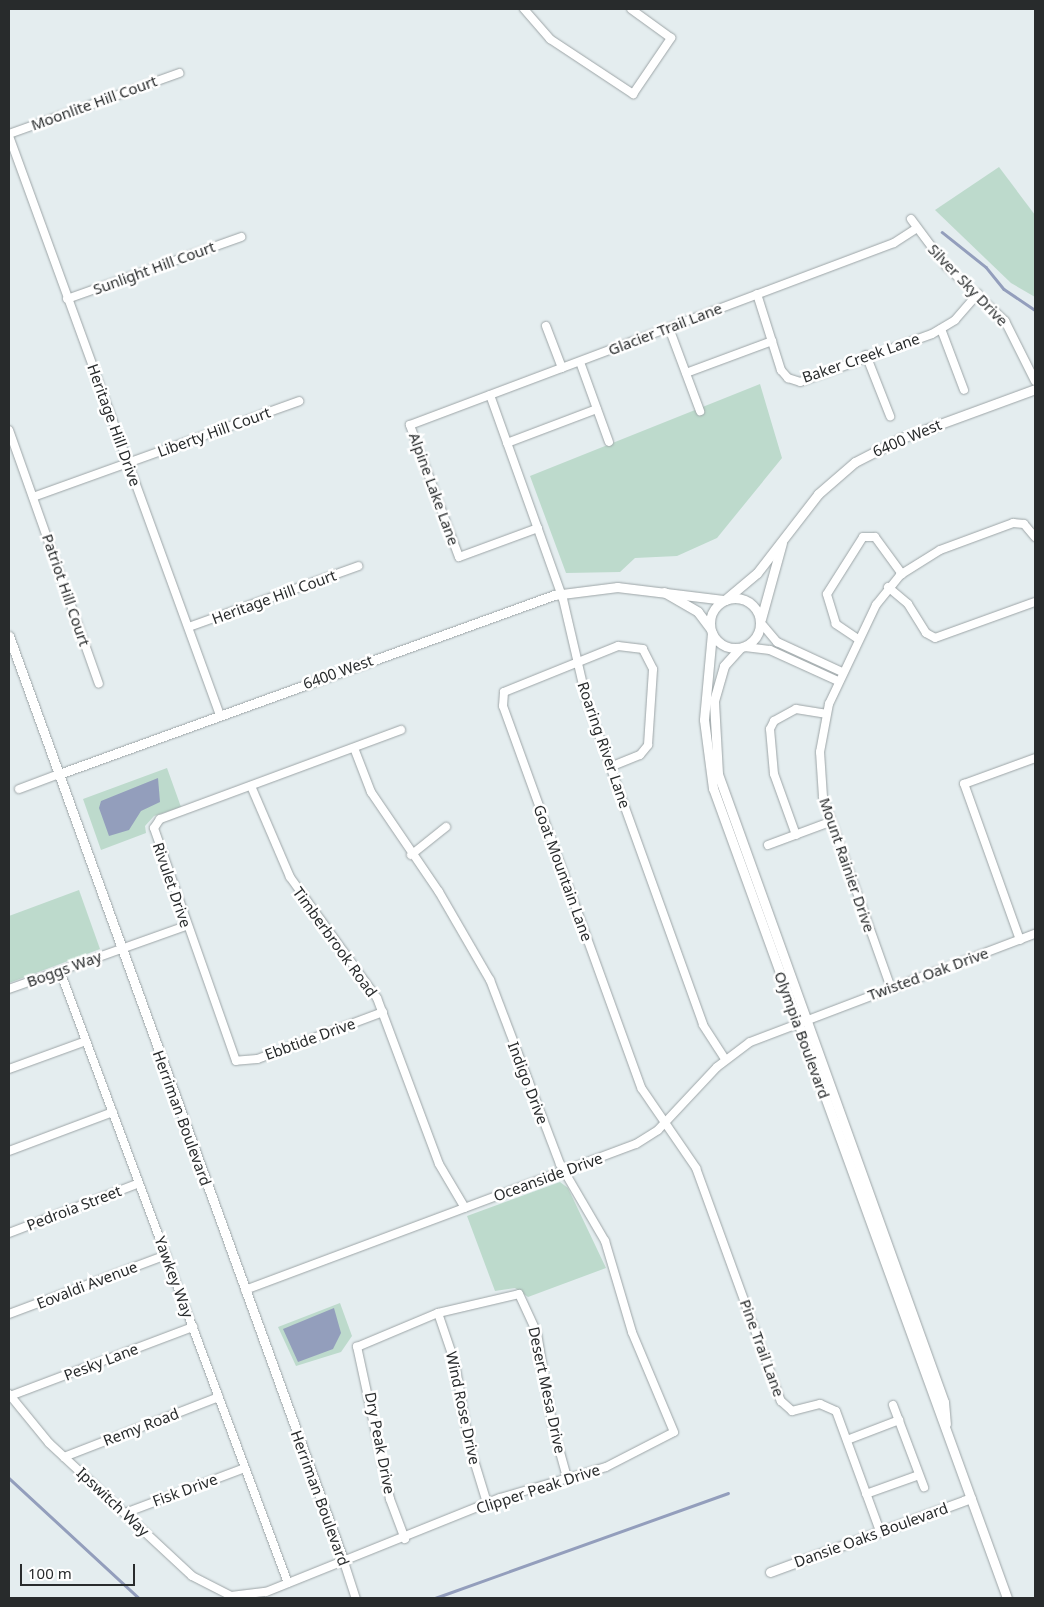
<!DOCTYPE html>
<style>
body{margin:0}
#map{position:relative;width:1044px;height:1607px;overflow:hidden;background:#e4edef;font-family:"Noto Sans",sans-serif}
div>[style]{position:absolute}
.green>*{inset:0;background:#bddacc}
.water>*{inset:0;background:#939ebc}
.stream>*{height:2.5px;margin:-1.25px;padding:0 1.25px;transform-origin:1.25px;border-radius:1.25px;background:#939ebc}
.roads{filter:drop-shadow(0 0 1px #9da5a7) drop-shadow(0 0 1px #9da5a7)}
.minor>*{height:8px;margin:-4px;padding:0 4px;transform-origin:4px;border-radius:4px;background:#fff}
.tertiary>*{height:9px;margin:-4.5px;padding:0 4.5px;transform-origin:4.5px;border-radius:4.5px;background:#fff}
.tertiary>.ring{margin:-4.5px;padding:0;box-sizing:content-box;background:none;border:9px solid #fff;border-radius:50%}
span{translate:-50% -50%;white-space:nowrap;text-align:center;line-height:1.15;-webkit-text-stroke:5px #fff;paint-order:stroke}
.street-label{font-size:15px;color:#282b2c}
.frame{position:absolute;inset:0;border:10px solid #282b2c;pointer-events:none}
.scale{position:absolute;left:20px;top:1564px;width:115px;height:22px;box-sizing:border-box;border:2px solid #282b2c;border-top:0;padding-left:6px;font-size:15px;line-height:18px;white-space:nowrap;color:#282b2c;-webkit-text-stroke:4px #fff;paint-order:stroke}
</style>
<div id="map">
<div class="green">
<i style="clip-path:polygon(999px 167px,1035px 215px,1035px 297px,1011px 283px,935px 210px)"></i>
<i style="clip-path:polygon(760px 384px,782px 458px,717px 538px,677px 556px,635px 558px,620px 572px,566px 573px,530px 476px)"></i>
<i style="clip-path:polygon(167px 768px,181px 807px,154px 816px,145px 826px,146px 833px,101px 850px,83px 799px)"></i>
<i style="clip-path:polygon(79px 890px,100px 949px,9px 983px,9px 916px)"></i>
<i style="clip-path:polygon(560px 1182px,568px 1188px,606px 1268px,528px 1297px,515px 1288px,495px 1291px,467px 1216px)"></i>
<i style="clip-path:polygon(340px 1303px,352px 1336px,341px 1352px,296px 1366px,278px 1327px)"></i>
</div>
<div class="water">
<i style="clip-path:polygon(158px 778px,160px 802px,141px 811px,129px 830px,109px 836px,99px 808px,101px 801px)"></i>
<i style="clip-path:polygon(334px 1308px,341px 1333px,333px 1349px,298px 1362px,283px 1329px)"></i>
</div>
<div class="stream">
<i style="left:942px;top:232px;width:56px;rotate:38.5deg"></i>
<i style="left:986px;top:267px;width:28px;rotate:51deg"></i>
<i style="left:1004px;top:289px;width:37px;rotate:34deg"></i>
<i style="left:9px;top:1478px;width:177px;rotate:42.7deg"></i>
<i style="left:435px;top:1598px;width:311px;rotate:-19.7deg"></i>
</div>
<div class="roads">
<div class="minor">
<i style="left:524px;top:9px;width:40px;rotate:49deg"></i>
<i style="left:550px;top:39px;width:100px;rotate:33.5deg"></i>
<i style="left:633px;top:94px;width:68px;rotate:-55.8deg"></i>
<i style="left:671px;top:38px;width:49px;rotate:-144.1deg"></i>
<i style="left:9px;top:134px;width:181px;rotate:-19.7deg"></i>
<i style="left:9px;top:136px;width:616px;rotate:69.98deg"></i>
<i style="left:911px;top:219px;width:59px;rotate:53.3deg"></i>
<i style="left:946px;top:266px;width:81px;rotate:43deg"></i>
<i style="left:1005px;top:321px;width:67px;rotate:63.4deg"></i>
<i style="left:757px;top:294px;width:80px;rotate:72.5deg"></i>
<i style="left:781px;top:370px;width:11px;rotate:49deg"></i>
<i style="left:788px;top:378px;width:13px;rotate:18deg"></i>
<i style="left:800px;top:382px;width:140px;rotate:-20deg"></i>
<i style="left:932px;top:334px;width:27px;rotate:-31deg"></i>
<i style="left:955px;top:320px;width:35px;rotate:-49deg"></i>
<i style="left:67px;top:299px;width:185px;rotate:-19.6deg"></i>
<i style="left:546px;top:326px;width:45px;rotate:69.1deg"></i>
<i style="left:669px;top:328px;width:89px;rotate:69.5deg"></i>
<i style="left:941px;top:329px;width:65px;rotate:69.3deg"></i>
<i style="left:866px;top:355px;width:66px;rotate:68.5deg"></i>
<i style="left:580px;top:362px;width:85px;rotate:70.1deg"></i>
<i style="left:686px;top:373px;width:92px;rotate:-20.4deg"></i>
<i style="left:490px;top:395px;width:217px;rotate:70.3deg"></i>
<i style="left:563px;top:599px;width:106px;rotate:76.9deg"></i>
<i style="left:587px;top:702px;width:343px;rotate:70.2deg"></i>
<i style="left:703px;top:1025px;width:40px;rotate:57.1deg"></i>
<i style="left:9px;top:430px;width:269px;rotate:70.5deg"></i>
<i style="left:507px;top:443px;width:96px;rotate:-20.7deg"></i>
<i style="left:33px;top:497px;width:283px;rotate:-19.8deg"></i>
<i style="left:538px;top:528px;width:84px;rotate:159.8deg"></i>
<i style="left:459px;top:557px;width:141px;rotate:-110.4deg"></i>
<i style="left:410px;top:425px;width:517px;rotate:-20.61deg"></i>
<i style="left:894px;top:243px;width:27px;rotate:-33deg"></i>
<i style="left:888px;top:587px;width:26px;rotate:40deg"></i>
<i style="left:908px;top:604px;width:34px;rotate:58deg"></i>
<i style="left:926px;top:633px;width:10px;rotate:29deg"></i>
<i style="left:935px;top:638px;width:106px;rotate:-19.8deg"></i>
<i style="left:761px;top:623px;width:25px;rotate:50deg"></i>
<i style="left:777px;top:642px;width:72px;rotate:24.8deg"></i>
<i style="left:189px;top:627px;width:180px;rotate:-19.8deg"></i>
<i style="left:858px;top:639px;width:27px;rotate:-146deg"></i>
<i style="left:836px;top:624px;width:31px;rotate:-107deg"></i>
<i style="left:827px;top:594px;width:67px;rotate:-57.7deg"></i>
<i style="left:863px;top:537px;width:12px"></i>
<i style="left:875px;top:537px;width:46px;rotate:53.9deg"></i>
<i style="left:745px;top:647px;width:25px;rotate:7deg"></i>
<i style="left:770px;top:650px;width:75px;rotate:24.5deg"></i>
<i style="left:610px;top:767px;width:32px;rotate:-22deg"></i>
<i style="left:640px;top:755px;width:13px;rotate:-51deg"></i>
<i style="left:648px;top:745px;width:76px;rotate:-86.2deg"></i>
<i style="left:653px;top:669px;width:22px;rotate:-117deg"></i>
<i style="left:643px;top:649px;width:25px;rotate:-173deg"></i>
<i style="left:618px;top:646px;width:123px;rotate:158deg"></i>
<i style="left:504px;top:692px;width:14px;rotate:94deg"></i>
<i style="left:503px;top:706px;width:407px;rotate:70.1deg"></i>
<i style="left:642px;top:1089px;width:96px;rotate:55.6deg"></i>
<i style="left:696px;top:1168px;width:248px;rotate:70deg"></i>
<i style="left:781px;top:1401px;width:15px;rotate:42deg"></i>
<i style="left:792px;top:1411px;width:29px;rotate:-14deg"></i>
<i style="left:820px;top:1404px;width:17px;rotate:24deg"></i>
<i style="left:836px;top:1411px;width:128px;rotate:69.9deg"></i>
<i style="left:251px;top:786px;width:99px;rotate:66.8deg"></i>
<i style="left:290px;top:877px;width:149px;rotate:54.3deg"></i>
<i style="left:377px;top:998px;width:177px;rotate:69.5deg"></i>
<i style="left:439px;top:1164px;width:51px;rotate:59.4deg"></i>
<i style="left:19px;top:789px;width:43px;rotate:-20.6deg"></i>
<i style="left:796px;top:835px;width:65px;rotate:-109.8deg"></i>
<i style="left:774px;top:774px;width:45px;rotate:-95.1deg"></i>
<i style="left:770px;top:729px;width:9px;rotate:-63deg"></i>
<i style="left:774px;top:721px;width:25px;rotate:-29deg"></i>
<i style="left:796px;top:709px;width:30px;rotate:9deg"></i>
<i style="left:768px;top:845px;width:66px;rotate:-20.4deg"></i>
<i style="left:411px;top:855px;width:45px;rotate:-38.7deg"></i>
<i style="left:1020px;top:940px;width:166px;rotate:-109.7deg"></i>
<i style="left:964px;top:784px;width:76px;rotate:-20.1deg"></i>
<i style="left:60px;top:971px;width:653px;rotate:69.57deg"></i>
<i style="left:891px;top:988px;width:203px;rotate:-109.6deg"></i>
<i style="left:823px;top:797px;width:45px;rotate:-93.8deg"></i>
<i style="left:820px;top:752px;width:49px;rotate:-79.4deg"></i>
<i style="left:829px;top:704px;width:110px;rotate:-64.6deg"></i>
<i style="left:876px;top:605px;width:38px;rotate:-51deg"></i>
<i style="left:900px;top:575px;width:47px;rotate:-32deg"></i>
<i style="left:940px;top:550px;width:78px;rotate:-20.3deg"></i>
<i style="left:1013px;top:523px;width:11px;rotate:5deg"></i>
<i style="left:1024px;top:524px;width:17px;rotate:50deg"></i>
<i style="left:9px;top:989px;width:188px;rotate:-19.6deg"></i>
<i style="left:383px;top:1012px;width:134px;rotate:159.5deg"></i>
<i style="left:257px;top:1059px;width:21px;rotate:175deg"></i>
<i style="left:236px;top:1061px;width:247px;rotate:-109.4deg"></i>
<i style="left:154px;top:828px;width:11px;rotate:-56deg"></i>
<i style="left:160px;top:819px;width:257px;rotate:-20.3deg"></i>
<i style="left:9px;top:1069px;width:82px;rotate:-20deg"></i>
<i style="left:9px;top:1151px;width:111px;rotate:-20.6deg"></i>
<i style="left:9px;top:1233px;width:139px;rotate:-21deg"></i>
<i style="left:245px;top:1290px;width:417px;rotate:-20.5deg"></i>
<i style="left:636px;top:1144px;width:26px;rotate:-32deg"></i>
<i style="left:658px;top:1130px;width:86px;rotate:-46.9deg"></i>
<i style="left:717px;top:1067px;width:41px;rotate:-37.1deg"></i>
<i style="left:750px;top:1042px;width:305px;rotate:-20.8deg"></i>
<i style="left:438px;top:1313px;width:53px;rotate:71.2deg"></i>
<i style="left:455px;top:1363px;width:82px;rotate:80.2deg"></i>
<i style="left:469px;top:1444px;width:62px;rotate:73deg"></i>
<i style="left:9px;top:1314px;width:168px;rotate:-20.6deg"></i>
<i style="left:9px;top:1394px;width:63px;rotate:50.8deg"></i>
<i style="left:49px;top:1443px;width:195px;rotate:42.9deg"></i>
<i style="left:192px;top:1576px;width:44px;rotate:27.1deg"></i>
<i style="left:231px;top:1596px;width:35px;rotate:-7deg"></i>
<i style="left:266px;top:1592px;width:252px;rotate:-21.9deg"></i>
<i style="left:500px;top:1498px;width:110px;rotate:-16.3deg"></i>
<i style="left:606px;top:1467px;width:76px;rotate:-27.2deg"></i>
<i style="left:674px;top:1432px;width:108px;rotate:-112.8deg"></i>
<i style="left:632px;top:1332px;width:95px;rotate:-106.5deg"></i>
<i style="left:605px;top:1241px;width:89px;rotate:-120.3deg"></i>
<i style="left:560px;top:1164px;width:197px;rotate:-110.8deg"></i>
<i style="left:490px;top:980px;width:102px;rotate:-120.1deg"></i>
<i style="left:439px;top:892px;width:121px;rotate:-124.2deg"></i>
<i style="left:371px;top:792px;width:47px;rotate:-111.1deg"></i>
<i style="left:10px;top:1396px;width:196px;rotate:-20.7deg"></i>
<i style="left:893px;top:1405px;width:88px;rotate:69.3deg"></i>
<i style="left:847px;top:1440px;width:56px;rotate:-21deg"></i>
<i style="left:64px;top:1457px;width:166px;rotate:-21.2deg"></i>
<i style="left:866px;top:1494px;width:56px;rotate:-19.7deg"></i>
<i style="left:125px;top:1513px;width:128px;rotate:-20.6deg"></i>
<i style="left:405px;top:1539px;width:43px;rotate:-110.6deg"></i>
<i style="left:390px;top:1499px;width:156px;rotate:-102.2deg"></i>
<i style="left:357px;top:1347px;width:88px;rotate:-22.8deg"></i>
<i style="left:438px;top:1313px;width:83px;rotate:-13.2deg"></i>
<i style="left:519px;top:1294px;width:43px;rotate:65.2deg"></i>
<i style="left:537px;top:1333px;width:91px;rotate:80.5deg"></i>
<i style="left:552px;top:1423px;width:60px;rotate:74.6deg"></i>
<i style="left:344px;top:1562px;width:38px;rotate:72deg"></i>
</div>
<div class="tertiary">
<i style="left:664px;top:592px;width:39px;rotate:30deg"></i>
<i style="left:698px;top:612px;width:20px;rotate:53deg"></i>
<i class="ring" style="left:710px;top:598px;width:41px;height:41px"></i>
<i style="left:726px;top:599px;width:40px;rotate:-40deg"></i>
<i style="left:757px;top:573px;width:100px;rotate:-52.3deg"></i>
<i style="left:818px;top:494px;width:49px;rotate:-40.9deg"></i>
<i style="left:855px;top:462px;width:53px;rotate:-27.1deg"></i>
<i style="left:902px;top:438px;width:142px;rotate:-20.2deg"></i>
<i style="left:761px;top:619px;width:79px;rotate:-74.6deg"></i>
<i style="left:712px;top:633px;width:87px;rotate:95.3deg"></i>
<i style="left:704px;top:720px;width:69px;rotate:82.5deg"></i>
<i style="left:713px;top:788px;width:862px;rotate:70.05deg"></i>
<i style="left:9px;top:636px;width:985px;rotate:70.11deg"></i>
<i style="left:740px;top:648px;width:24px;rotate:132deg"></i>
<i style="left:724px;top:666px;width:37px;rotate:106deg"></i>
<i style="left:714px;top:702px;width:72px;rotate:86.8deg"></i>
<i style="left:718px;top:774px;width:667px;rotate:70.21deg"></i>
<i style="left:944px;top:1402px;width:22px;rotate:85deg"></i>
<i style="left:59px;top:774px;width:526px;rotate:-19.88deg"></i>
<i style="left:554px;top:595px;width:64px;rotate:-7.2deg"></i>
<i style="left:617px;top:587px;width:109px;rotate:6.9deg"></i>
<i style="left:770px;top:1572px;width:214px;rotate:-20.2deg"></i>
</div>
</div>
<div class="street-label">
<span style="left:94px;top:103px;rotate:-20deg">Moonlite Hill Court</span>
<span style="left:154px;top:268px;rotate:-20deg">Sunlight Hill Court</span>
<span style="left:968px;top:285px;rotate:46deg">Silver Sky Drive</span>
<span style="left:665px;top:329px;rotate:-21deg">Glacier Trail Lane</span>
<span style="left:861px;top:358px;rotate:-19deg">Baker Creek Lane</span>
<span style="left:114px;top:425px;rotate:70deg">Heritage Hill Drive</span>
<span style="left:214px;top:432px;rotate:-20deg">Liberty Hill Court</span>
<span style="left:907px;top:438px;rotate:-23deg">6400 West</span>
<span style="left:434px;top:489px;rotate:70deg">Alpine Lake Lane</span>
<span style="left:66px;top:590px;rotate:71deg">Patriot Hill Court</span>
<span style="left:274px;top:597px;rotate:-20deg">Heritage Hill Court</span>
<span style="left:338px;top:672px;rotate:-20deg">6400 West</span>
<span style="left:604px;top:745px;rotate:71deg">Roaring River Lane</span>
<span style="left:847px;top:865px;rotate:71deg">Mount Rainier Drive</span>
<span style="left:563px;top:873px;rotate:70deg">Goat Mountain Lane</span>
<span style="left:172px;top:885px;rotate:71deg">Rivulet Drive</span>
<span style="left:335px;top:942px;rotate:54deg">Timberbrook Road</span>
<span style="left:64px;top:969px;rotate:-20deg">Boggs Way</span>
<span style="left:928px;top:974px;rotate:-20deg">Twisted Oak Drive</span>
<span style="left:802px;top:1035px;rotate:70deg">Olympia Boulevard</span>
<span style="left:310px;top:1039px;rotate:-20deg">Ebbtide Drive</span>
<span style="left:528px;top:1083px;rotate:69deg">Indigo Drive</span>
<span style="left:182px;top:1118px;rotate:70deg">Herriman Boulevard</span>
<span style="left:548px;top:1177px;rotate:-20deg">Oceanside Drive</span>
<span style="left:74px;top:1208px;rotate:-21deg">Pedroia Street</span>
<span style="left:174px;top:1277px;rotate:70deg">Yawkey Way</span>
<span style="left:87px;top:1285px;rotate:-21deg">Eovaldi Avenue</span>
<span style="left:762px;top:1348px;rotate:70deg">Pine Trail Lane</span>
<span style="left:101px;top:1362px;rotate:-21deg">Pesky Lane</span>
<span style="left:547px;top:1390px;rotate:78deg">Desert Mesa Drive</span>
<span style="left:463px;top:1408px;rotate:78deg">Wind Rose Drive</span>
<span style="left:141px;top:1427px;rotate:-21deg">Remy Road</span>
<span style="left:380px;top:1443px;rotate:79deg">Dry Peak Drive</span>
<span style="left:538px;top:1489px;rotate:-18deg">Clipper Peak Drive</span>
<span style="left:185px;top:1490px;rotate:-20deg">Fisk Drive</span>
<span style="left:320px;top:1498px;rotate:70deg">Herriman Boulevard</span>
<span style="left:113px;top:1502px;rotate:43deg">Ipswitch Way</span>
<span style="left:871px;top:1535px;rotate:-20deg">Dansie Oaks Boulevard</span>
</div>
<div class="frame"></div>
<div class="scale">100 m</div>
</div>
